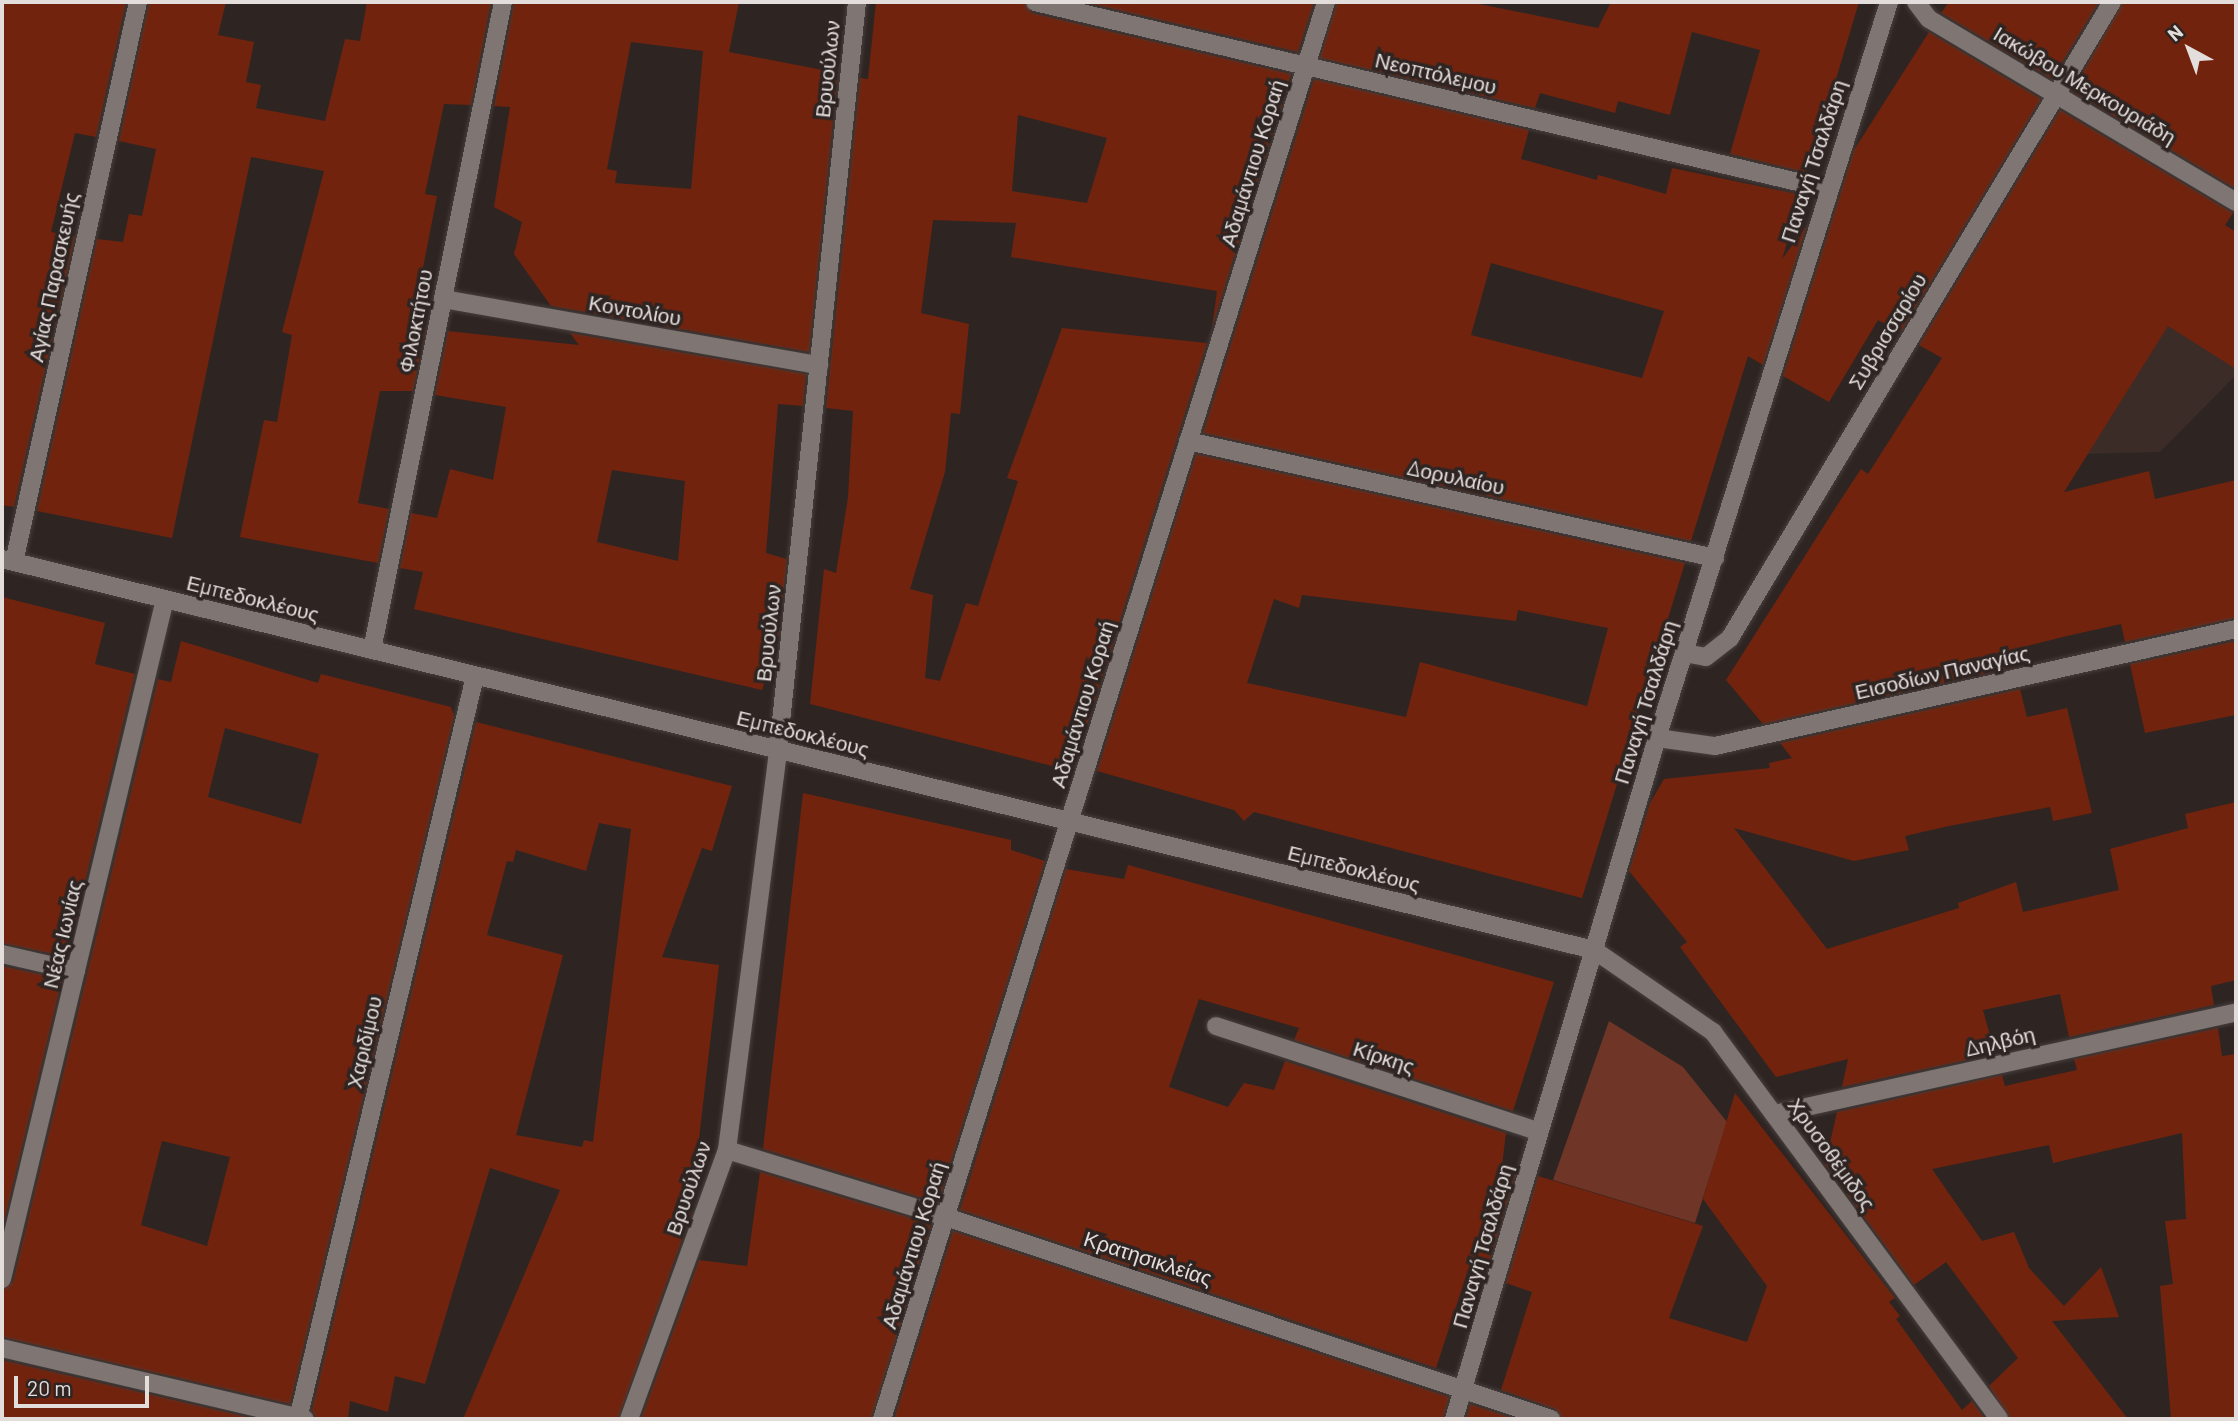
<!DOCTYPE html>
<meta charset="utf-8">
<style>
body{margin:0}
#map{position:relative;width:2238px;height:1421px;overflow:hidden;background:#2e2523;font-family:Barlow,sans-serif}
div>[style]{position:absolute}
.built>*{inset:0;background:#3b2c27}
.green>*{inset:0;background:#6f3526}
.building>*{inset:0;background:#72230d}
.roads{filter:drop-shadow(0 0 2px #47403e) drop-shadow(0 0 2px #47403e)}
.pedestrian>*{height:18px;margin:-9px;padding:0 9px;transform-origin:9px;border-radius:9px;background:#7f7572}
.minor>*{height:18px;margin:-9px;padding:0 9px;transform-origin:9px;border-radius:9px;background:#7f7572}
span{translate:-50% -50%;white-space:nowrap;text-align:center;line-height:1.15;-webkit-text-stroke:7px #2e2523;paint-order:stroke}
.street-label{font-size:21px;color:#e3dddb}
.frame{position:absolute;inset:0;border:4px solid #e3dddb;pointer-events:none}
.north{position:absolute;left:2154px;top:14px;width:70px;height:70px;-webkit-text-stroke:5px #2e2523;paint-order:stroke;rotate:319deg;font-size:19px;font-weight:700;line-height:28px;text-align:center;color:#e3dddb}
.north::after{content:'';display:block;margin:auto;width:24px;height:32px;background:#e3dddb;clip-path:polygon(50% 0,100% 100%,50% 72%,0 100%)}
.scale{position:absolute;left:14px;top:1376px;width:135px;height:32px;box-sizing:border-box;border:4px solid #e3dddb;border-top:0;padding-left:9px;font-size:21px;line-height:24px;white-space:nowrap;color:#e3dddb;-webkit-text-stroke:5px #2e2523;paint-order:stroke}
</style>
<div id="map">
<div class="built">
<i style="clip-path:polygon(2236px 242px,2236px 375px,2160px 452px,2084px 454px,2067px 365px,2217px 274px)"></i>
</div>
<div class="green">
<i style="clip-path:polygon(1609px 1021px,1683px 1067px,1727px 1122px,1695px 1223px,1553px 1180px)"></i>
</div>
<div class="building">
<i style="clip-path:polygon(2px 2px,126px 2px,96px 137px,75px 133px,51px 232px,75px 236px,14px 507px,2px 505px)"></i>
<i style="clip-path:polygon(149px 2px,226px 2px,218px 35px,254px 42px,246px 82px,261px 85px,256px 108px,325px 121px,345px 39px,360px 41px,367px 2px,491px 2px,471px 105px,444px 104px,425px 194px,437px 196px,412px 324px,426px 327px,413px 391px,380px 391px,358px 503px,389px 509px,378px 563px,240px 537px,264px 420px,277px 422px,292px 335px,282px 332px,324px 171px,251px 157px,172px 538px,37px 511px,97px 239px,123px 242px,129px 214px,142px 216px,156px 149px,119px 141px)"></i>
<i style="clip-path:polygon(evenodd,514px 2px,739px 2px,729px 52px,838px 73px,809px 352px,551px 306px,514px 254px,522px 222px,494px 207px,510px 107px,494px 106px,514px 2px,631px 42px,703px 51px,691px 189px,615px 183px,617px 171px,607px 169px,631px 42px)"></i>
<i style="clip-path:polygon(evenodd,876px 2px,1024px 2px,1032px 13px,1291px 74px,1212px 328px,1217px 291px,1011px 257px,1016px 223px,933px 220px,921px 313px,969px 324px,960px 414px,951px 413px,945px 472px,910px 589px,933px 595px,925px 678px,940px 681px,966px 603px,978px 606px,1018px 481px,1007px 478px,1062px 328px,1207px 343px,1075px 764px,1062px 761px,1060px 768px,810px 704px,824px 569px,836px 573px,848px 497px,853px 411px,826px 408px,860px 78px,868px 79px,876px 2px,1018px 115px,1107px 138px,1087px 203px,1012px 191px,1018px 115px)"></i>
<i style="clip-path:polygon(1083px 2px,1314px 2px,1298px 52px)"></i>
<i style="clip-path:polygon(1337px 2px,1469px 2px,1598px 28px,1611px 2px,1859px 2px,1808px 173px,1730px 154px,1760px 50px,1692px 32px,1670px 115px,1618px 101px,1615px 113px,1540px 93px,1535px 108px,1320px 58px)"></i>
<i style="clip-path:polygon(1949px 2px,2099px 2px,2052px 79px,1941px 13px)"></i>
<i style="clip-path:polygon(2123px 2px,2236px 2px,2236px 189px,2072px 91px)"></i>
<i style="clip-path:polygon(1929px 32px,2041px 99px,1900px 333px,1878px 320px,1829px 402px,1783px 376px,1854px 150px)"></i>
<i style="clip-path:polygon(evenodd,1314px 79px,1529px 130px,1521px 159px,1597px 180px,1598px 175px,1666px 194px,1672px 168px,1802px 195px,1782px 259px,1807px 225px,1763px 365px,1748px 356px,1691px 541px,1203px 433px,1314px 79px,1491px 263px,1664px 311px,1642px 378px,1471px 335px,1491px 263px)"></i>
<i style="clip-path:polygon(2060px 110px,2233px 213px,2225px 225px,2236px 232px,2236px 369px,2168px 326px,2064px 492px,2149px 471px,2155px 499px,2236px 480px,2236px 618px,2125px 642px,2121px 624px,2067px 636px,2011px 650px,2015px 667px,1763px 724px,1726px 680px,1836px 507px,1861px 469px,1868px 474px,1942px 358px,1919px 345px)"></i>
<i style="clip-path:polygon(evenodd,448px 331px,579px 345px,570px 333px,806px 374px,803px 406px,778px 404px,766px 553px,787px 559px,779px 635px,762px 690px,414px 609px,423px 572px,400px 568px,411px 513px,437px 518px,450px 469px,493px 480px,506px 407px,435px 395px,448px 331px,612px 470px,685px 481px,678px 561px,597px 542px,612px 470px)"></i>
<i style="clip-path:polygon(evenodd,1196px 454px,1685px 563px,1582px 898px,1254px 812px,1244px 821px,1234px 810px,1097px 771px,1196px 454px,1302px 595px,1516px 621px,1518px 610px,1608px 628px,1587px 706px,1420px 662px,1406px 717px,1247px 683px,1274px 599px,1299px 608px,1302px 595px)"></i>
<i style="clip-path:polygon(2px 597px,105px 623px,95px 664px,135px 674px,67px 957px,2px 943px)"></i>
<i style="clip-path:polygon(evenodd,181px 641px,318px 683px,321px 674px,451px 707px,454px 716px,290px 1404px,2px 1337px,2px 1290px,13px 1282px,158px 679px,171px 682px,181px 641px,225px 728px,319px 754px,301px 824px,208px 797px,225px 728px,181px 641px,162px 1141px,230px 1157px,207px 1246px,141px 1225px,162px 1141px)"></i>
<i style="clip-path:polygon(2236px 641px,2236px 715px,2145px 733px,2130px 664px)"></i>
<i style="clip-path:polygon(2020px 689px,2027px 717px,2067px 708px,2092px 813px,2053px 821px,2050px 807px,1949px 826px,1905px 836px,1909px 850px,1854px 861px,1734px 828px,1827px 949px,1959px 908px,1958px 903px,2016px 882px,2023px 912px,2119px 890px,2110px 849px,2188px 828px,2185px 814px,2236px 802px,2236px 980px,2211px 986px,2214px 1005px,2069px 1037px,2060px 994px,1983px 1010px,1995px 1054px,1842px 1087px,1848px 1059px,1776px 1077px,1680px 947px,1687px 942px,1629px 871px,1650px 803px,1664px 779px,1770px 768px,1769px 763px,1792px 758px,1780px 743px)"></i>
<i style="clip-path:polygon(evenodd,476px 722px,732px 786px,712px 851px,702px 848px,662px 957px,719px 965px,690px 1217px,618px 1419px,463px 1419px,560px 1190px,490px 1168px,425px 1384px,395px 1376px,388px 1412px,350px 1401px,348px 1419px,316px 1419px,312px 1410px,476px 722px,599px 823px,631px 829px,593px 1142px,584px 1140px,582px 1147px,516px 1135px,563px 955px,487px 935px,507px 861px,513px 862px,516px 850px,586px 871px,599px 823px)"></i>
<i style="clip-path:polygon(803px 793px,1011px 840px,1011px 850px,1045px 861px,938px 1203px,763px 1149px)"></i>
<i style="clip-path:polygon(1128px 865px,1554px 982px,1513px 1111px,1294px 1040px,1299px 1028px,1199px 999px,1169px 1087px,1228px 1107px,1244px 1083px,1274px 1090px,1285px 1061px,1506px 1133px,1502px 1165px,1517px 1169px,1485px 1276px,1468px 1270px,1436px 1368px,960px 1210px,1066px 869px,1124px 879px)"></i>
<i style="clip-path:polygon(2px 966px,62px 979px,2px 1231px)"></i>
<i style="clip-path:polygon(2218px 1028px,2222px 1056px,2236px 1054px,2236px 1419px,2171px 1419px,2160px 1286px,2173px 1284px,2165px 1221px,2186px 1219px,2182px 1133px,2053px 1163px,2049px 1145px,1932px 1169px,1982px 1241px,2014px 1232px,2029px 1268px,2064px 1306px,2101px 1267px,2119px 1317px,2052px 1321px,2128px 1419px,2010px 1419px,1989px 1386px,2018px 1358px,1946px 1262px,1914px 1285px,1825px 1164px,1837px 1112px,2002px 1075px,2005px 1086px,2077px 1070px,2074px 1059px)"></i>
<i style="clip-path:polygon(1735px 1093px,1895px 1298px,1889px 1302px,1900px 1316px,1896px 1319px,1962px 1410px,1972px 1401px,1985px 1419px,1562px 1419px,1555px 1409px,1501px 1390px,1532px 1292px,1506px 1283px,1538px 1176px,1703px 1226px,1669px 1318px,1747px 1342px,1767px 1286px,1703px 1199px)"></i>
<i style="clip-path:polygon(760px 1172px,931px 1224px,871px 1419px,641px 1419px,699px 1260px,747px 1266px)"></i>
<i style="clip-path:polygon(953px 1231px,1449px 1397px,1443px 1419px,894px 1419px)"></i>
<i style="clip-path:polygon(2px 1360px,256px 1419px,2px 1419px)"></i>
<i style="clip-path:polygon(1470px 1404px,1516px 1419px,1466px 1419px)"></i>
</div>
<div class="roads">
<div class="pedestrian">
<i style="left:2055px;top:94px;width:211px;rotate:30.8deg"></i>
<i style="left:727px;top:1150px;width:229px;rotate:17deg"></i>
</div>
<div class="minor">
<i style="left:1035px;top:2px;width:814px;rotate:13.28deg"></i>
<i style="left:1916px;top:2px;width:21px;rotate:53deg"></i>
<i style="left:1929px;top:19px;width:147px;rotate:30.8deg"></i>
<i style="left:443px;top:299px;width:382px;rotate:10deg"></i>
<i style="left:1188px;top:441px;width:540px;rotate:12.52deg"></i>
<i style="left:2px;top:559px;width:1639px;rotate:13.8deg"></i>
<i style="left:1594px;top:950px;width:145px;rotate:34.6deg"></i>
<i style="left:1713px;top:1032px;width:481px;rotate:53.5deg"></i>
<i style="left:14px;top:562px;width:574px;rotate:-77.51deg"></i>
<i style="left:372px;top:650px;width:661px;rotate:-78.57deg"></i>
<i style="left:1684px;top:653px;width:22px;rotate:10deg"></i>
<i style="left:1706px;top:657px;width:31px;rotate:-38deg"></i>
<i style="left:1730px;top:638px;width:742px;rotate:-59.01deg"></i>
<i style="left:1657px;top:738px;width:59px;rotate:7.9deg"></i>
<i style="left:1715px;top:746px;width:534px;rotate:-12.66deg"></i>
<i style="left:2px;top:954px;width:76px;rotate:12.9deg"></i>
<i style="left:1216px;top:1026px;width:339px;rotate:18.1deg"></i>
<i style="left:1774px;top:1114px;width:473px;rotate:-12.4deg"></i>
<i style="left:946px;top:1217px;width:638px;rotate:18.46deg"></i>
<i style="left:2px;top:1279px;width:699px;rotate:-76.52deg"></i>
<i style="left:2px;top:1348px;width:311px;rotate:13.2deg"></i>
<i style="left:298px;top:1419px;width:764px;rotate:-76.6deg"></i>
<i style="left:629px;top:1419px;width:286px;rotate:-70deg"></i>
<i style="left:727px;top:1150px;width:403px;rotate:-82.7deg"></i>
<i style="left:778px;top:750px;width:752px;rotate:-83.97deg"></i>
<i style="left:882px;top:1419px;width:1485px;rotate:-72.6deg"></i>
<i style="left:1454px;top:1419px;width:711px;rotate:-73.4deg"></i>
<i style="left:1657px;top:738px;width:772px;rotate:-72.5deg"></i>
</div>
</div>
<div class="street-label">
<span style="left:827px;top:69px;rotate:-84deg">Βρυούλων</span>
<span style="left:1436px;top:73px;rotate:13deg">Νεοπτόλεμου</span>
<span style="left:2085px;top:85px;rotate:31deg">Ιακώβου Μερκουριάδη</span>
<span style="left:1813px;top:161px;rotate:-72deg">Παναγή Τσαλδάρη</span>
<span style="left:1252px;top:163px;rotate:-73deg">Αδαμάντιου Κοραή</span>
<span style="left:53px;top:277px;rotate:-78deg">Αγίας Παρασκευής</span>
<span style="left:635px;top:310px;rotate:10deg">Κοντολίου</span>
<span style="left:415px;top:321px;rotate:-79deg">Φιλοκτήτου</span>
<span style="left:1887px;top:331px;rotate:-59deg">Συβρισσαρίου</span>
<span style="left:1456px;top:477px;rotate:12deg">Δορυλαίου</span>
<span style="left:253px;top:598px;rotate:14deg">Εμπεδοκλέους</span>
<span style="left:768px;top:633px;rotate:-84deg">Βρυούλων</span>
<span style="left:1942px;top:672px;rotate:-13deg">Εισοδίων Παναγίας</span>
<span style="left:1645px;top:702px;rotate:-73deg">Παναγή Τσαλδάρη</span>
<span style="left:1082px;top:704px;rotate:-73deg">Αδαμάντιου Κοραή</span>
<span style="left:803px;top:733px;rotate:14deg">Εμπεδοκλέους</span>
<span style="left:1354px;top:868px;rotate:14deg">Εμπεδοκλέους</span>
<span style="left:62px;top:934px;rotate:-77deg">Νέας Ιωνίας</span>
<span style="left:2000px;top:1041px;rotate:-13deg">Δηλβόη</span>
<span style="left:364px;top:1042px;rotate:-77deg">Χαριδίμου</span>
<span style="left:1384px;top:1057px;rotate:18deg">Κίρκης</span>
<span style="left:1832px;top:1154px;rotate:54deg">Χρυσοθέμιδος</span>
<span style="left:688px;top:1188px;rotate:-71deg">Βρυούλων</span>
<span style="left:913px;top:1245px;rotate:-73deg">Αδαμάντιου Κοραή</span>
<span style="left:1482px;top:1246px;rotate:-74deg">Παναγή Τσαλδάρη</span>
<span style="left:1148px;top:1258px;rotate:18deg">Κρατησικλείας</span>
</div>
<div class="frame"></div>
<div class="north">N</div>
<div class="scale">20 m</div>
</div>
